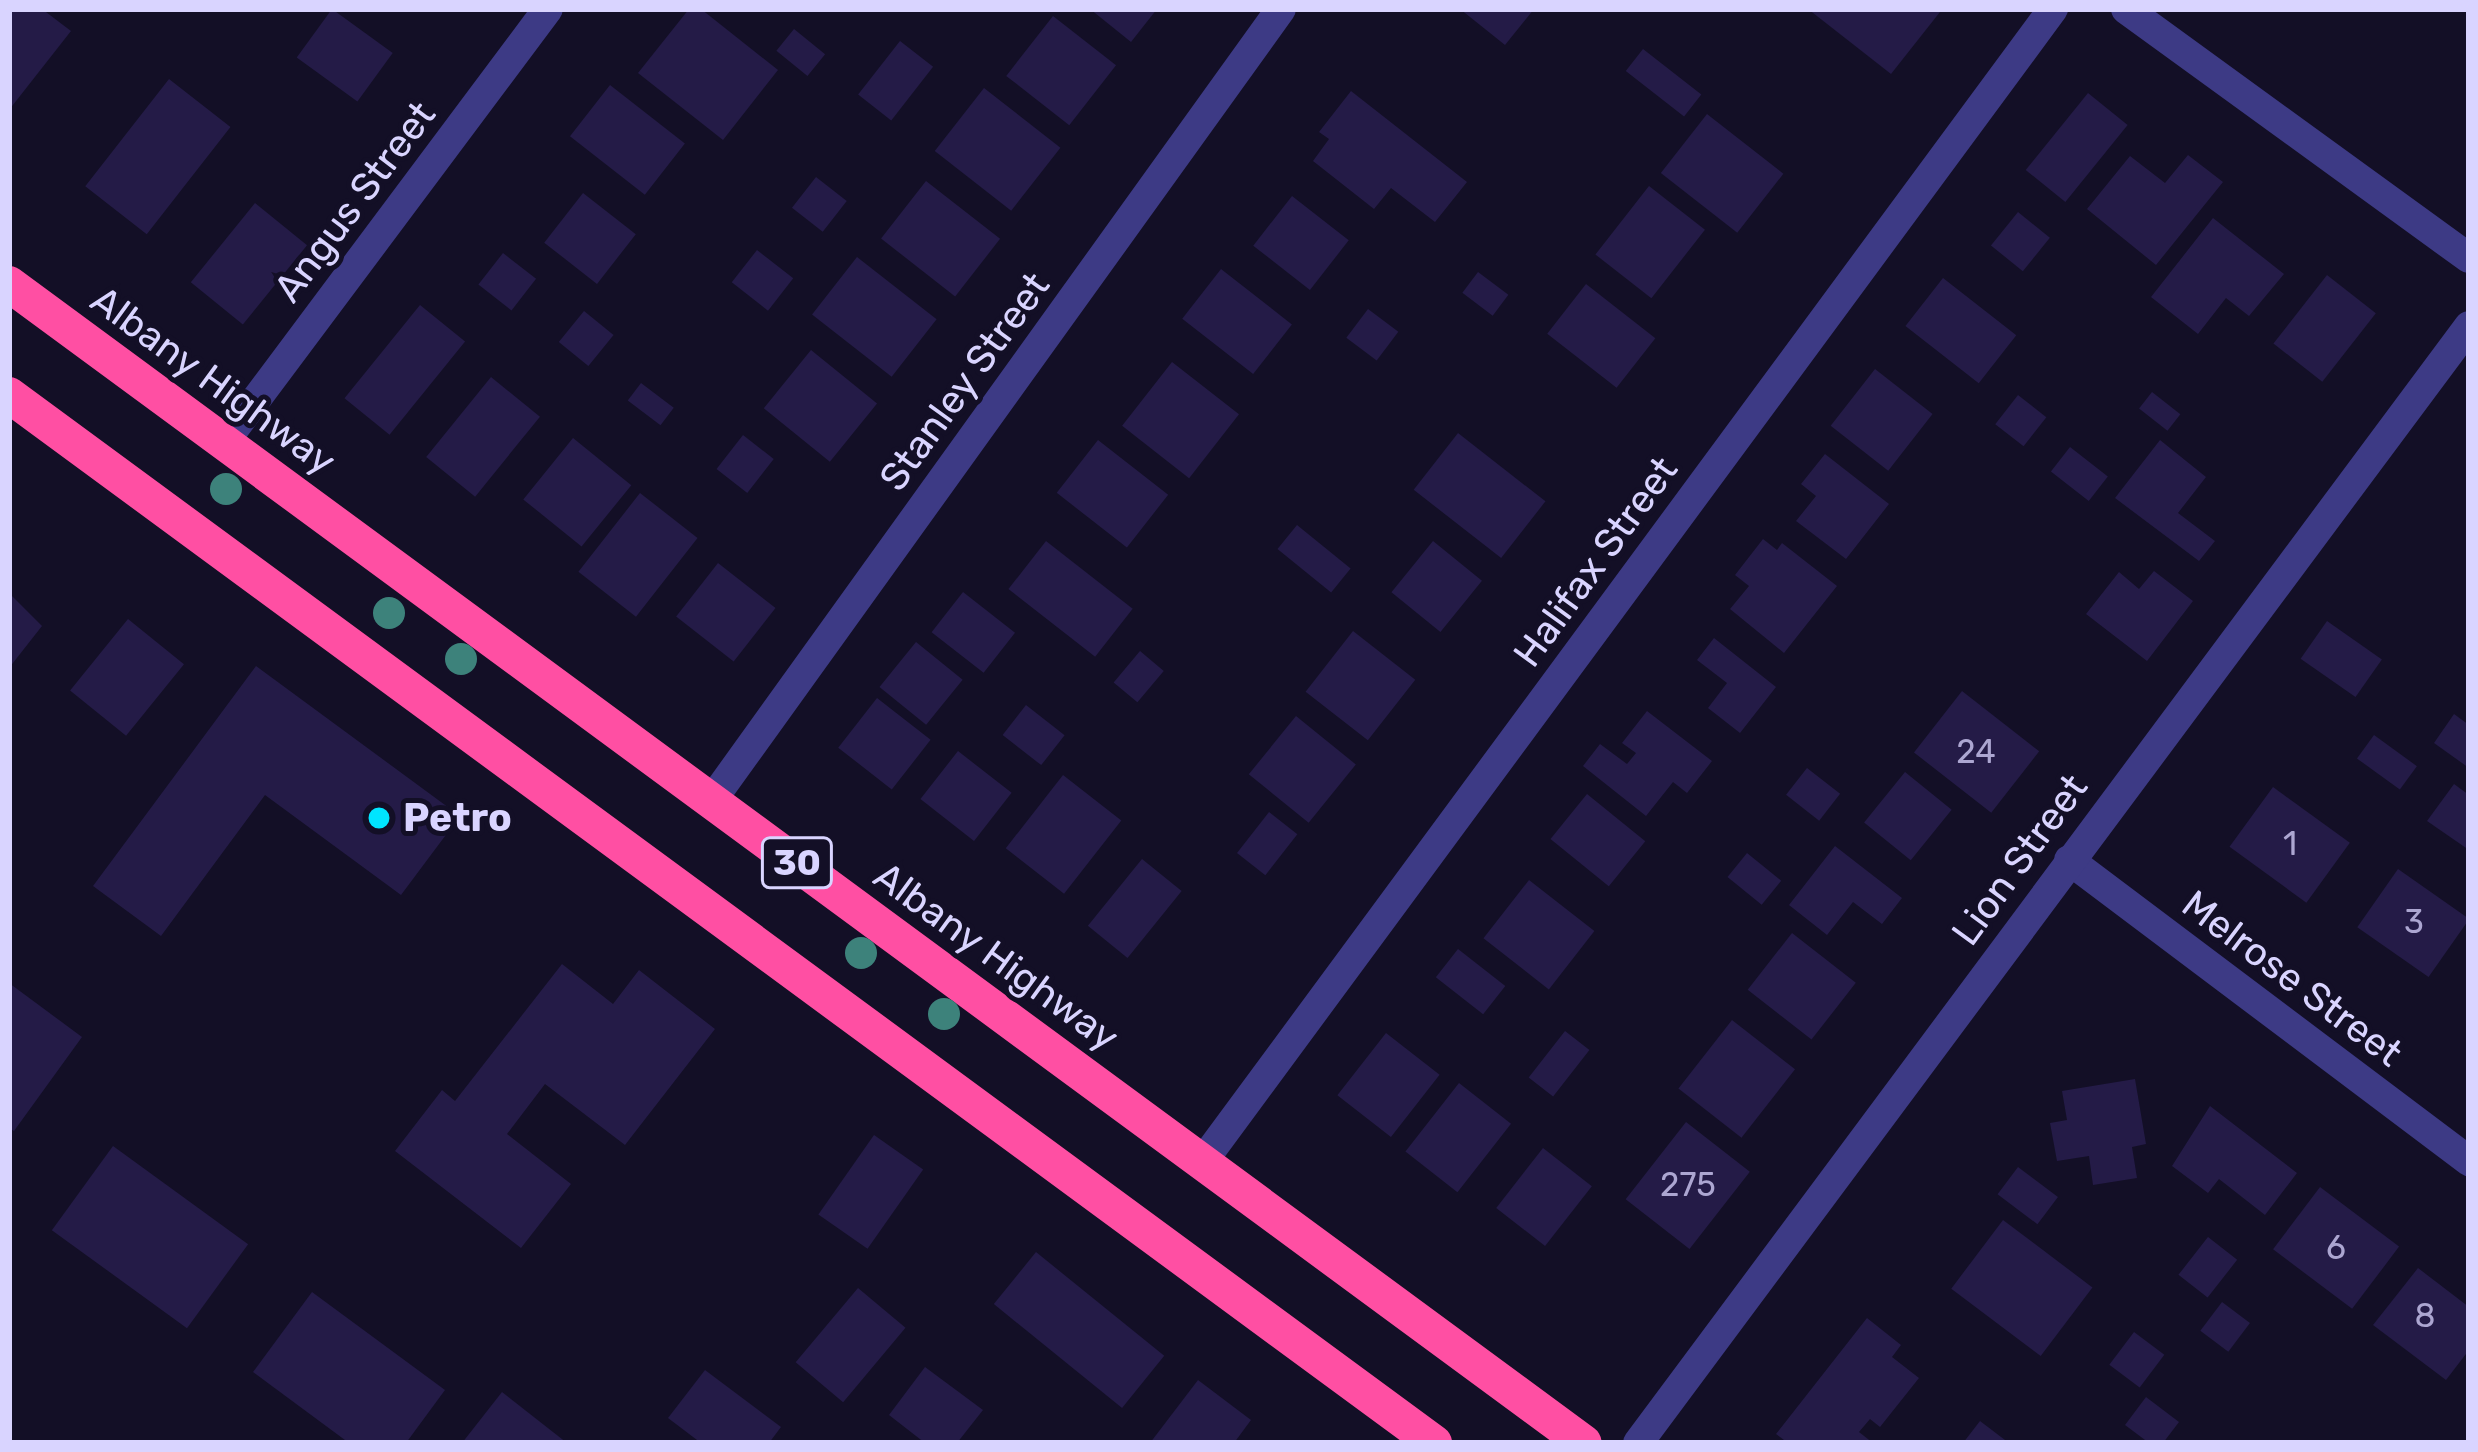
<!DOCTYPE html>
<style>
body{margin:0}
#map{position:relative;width:2478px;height:1452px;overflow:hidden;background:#130f26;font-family:Rubik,sans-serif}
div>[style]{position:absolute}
.building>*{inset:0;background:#241b47;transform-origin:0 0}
.minor>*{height:30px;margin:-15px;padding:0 15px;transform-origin:15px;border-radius:15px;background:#3d3a85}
.highway>*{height:36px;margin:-18px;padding:0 18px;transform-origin:18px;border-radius:18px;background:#ff4fa3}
.trees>*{width:32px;height:32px;margin:-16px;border-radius:50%;background:#3d827b}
.dots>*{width:33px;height:33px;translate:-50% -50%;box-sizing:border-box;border:6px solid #130f26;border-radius:50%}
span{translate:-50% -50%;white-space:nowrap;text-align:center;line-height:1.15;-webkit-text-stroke:10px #130f26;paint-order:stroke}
.number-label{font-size:33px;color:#aca6d1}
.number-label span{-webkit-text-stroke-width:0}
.shield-label span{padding:3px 9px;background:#130f26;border:3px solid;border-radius:9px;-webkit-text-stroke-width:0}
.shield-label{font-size:36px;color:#d9d4ff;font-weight:700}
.street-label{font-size:39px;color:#d9d4ff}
.poi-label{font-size:39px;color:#d9d4ff;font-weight:700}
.left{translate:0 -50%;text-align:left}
.frame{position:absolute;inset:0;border:12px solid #d9d4ff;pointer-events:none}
</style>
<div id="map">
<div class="building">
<i style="clip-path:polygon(9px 9px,42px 9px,71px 31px,9px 110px)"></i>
<i style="left:332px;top:9px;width:75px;height:60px;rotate:36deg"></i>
<i style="clip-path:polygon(689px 9px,701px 9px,778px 70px,723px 140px,638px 73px)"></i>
<i style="clip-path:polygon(1090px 9px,1157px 9px,1131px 42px)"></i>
<i style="clip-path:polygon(1460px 9px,1534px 9px,1505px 45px)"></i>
<i style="clip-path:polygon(1808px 9px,1935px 9px,1940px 12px,1891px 74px)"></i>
<i style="left:1053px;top:16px;width:80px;height:76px;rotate:38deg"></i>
<i style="left:794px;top:29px;width:40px;height:28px;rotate:39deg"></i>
<i style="left:900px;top:41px;width:42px;height:68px;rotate:38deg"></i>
<i style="left:1643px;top:49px;width:74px;height:28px;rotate:38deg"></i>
<i style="left:169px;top:79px;width:78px;height:136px;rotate:38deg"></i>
<i style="left:610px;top:85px;width:95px;height:65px;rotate:38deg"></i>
<i style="left:984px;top:88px;width:97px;height:80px;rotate:38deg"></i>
<i style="clip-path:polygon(1351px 91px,1467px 182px,1435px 222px,1391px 188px,1374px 209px,1313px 161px,1329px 139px,1319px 132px)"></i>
<i style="left:2088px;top:93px;width:51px;height:99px;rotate:39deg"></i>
<i style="left:1707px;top:114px;width:97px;height:75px;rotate:38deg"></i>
<i style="clip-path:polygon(2188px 155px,2223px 182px,2156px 265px,2087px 209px,2130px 156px,2165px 183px)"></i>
<i style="left:816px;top:177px;width:39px;height:39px;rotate:38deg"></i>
<i style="left:926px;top:181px;width:94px;height:73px;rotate:38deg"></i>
<i style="left:1649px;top:186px;width:71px;height:87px;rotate:38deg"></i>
<i style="left:583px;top:193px;width:67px;height:63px;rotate:38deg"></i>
<i style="left:1292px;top:196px;width:72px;height:63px;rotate:38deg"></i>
<i style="left:255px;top:203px;width:67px;height:102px;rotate:39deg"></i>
<i style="left:2018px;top:212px;width:41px;height:43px;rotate:39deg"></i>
<i style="clip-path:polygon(2213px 218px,2284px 274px,2249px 316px,2226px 298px,2198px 334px,2151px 297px)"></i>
<i style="left:757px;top:250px;width:46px;height:41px;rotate:38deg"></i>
<i style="left:503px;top:253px;width:42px;height:40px;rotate:38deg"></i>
<i style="left:857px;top:257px;width:101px;height:73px;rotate:38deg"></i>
<i style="left:1221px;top:269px;width:90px;height:63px;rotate:38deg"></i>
<i style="left:1478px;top:272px;width:38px;height:26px;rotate:37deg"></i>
<i style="left:2327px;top:275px;width:62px;height:87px;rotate:38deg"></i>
<i style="left:1943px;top:278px;width:93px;height:61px;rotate:38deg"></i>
<i style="left:1586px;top:284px;width:88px;height:63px;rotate:38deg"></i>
<i style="left:420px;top:305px;width:58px;height:120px;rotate:39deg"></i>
<i style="left:1368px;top:309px;width:38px;height:36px;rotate:37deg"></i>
<i style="left:584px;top:311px;width:38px;height:40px;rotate:39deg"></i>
<i style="left:811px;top:350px;width:85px;height:75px;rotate:39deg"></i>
<i style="left:1172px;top:362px;width:85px;height:81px;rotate:38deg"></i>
<i style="left:1875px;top:369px;width:73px;height:72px;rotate:38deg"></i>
<i style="left:491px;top:377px;width:63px;height:103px;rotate:39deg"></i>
<i style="left:641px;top:383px;width:41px;height:22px;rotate:37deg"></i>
<i style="left:2152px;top:392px;width:36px;height:21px;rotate:38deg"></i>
<i style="left:2018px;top:395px;width:36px;height:37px;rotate:38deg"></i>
<i style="left:1458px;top:433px;width:111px;height:72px;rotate:38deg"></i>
<i style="left:743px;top:435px;width:39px;height:43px;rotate:38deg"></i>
<i style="left:573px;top:438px;width:75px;height:79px;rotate:39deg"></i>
<i style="left:1098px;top:440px;width:89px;height:67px;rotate:38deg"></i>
<i style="clip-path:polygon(2160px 440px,2206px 477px,2178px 513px,2215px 541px,2199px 561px,2115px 498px)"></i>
<i style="left:2070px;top:447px;width:48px;height:31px;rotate:38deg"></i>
<i style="clip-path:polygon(1825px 454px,1889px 504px,1846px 559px,1796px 521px,1816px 496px,1801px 484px)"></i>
<i style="left:640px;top:493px;width:73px;height:100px;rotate:38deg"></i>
<i style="left:1297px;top:525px;width:69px;height:31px;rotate:39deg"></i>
<i style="clip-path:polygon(1763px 539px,1777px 550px,1782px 543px,1837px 586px,1784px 653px,1730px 609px,1749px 586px,1735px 575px)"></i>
<i style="left:1046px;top:541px;width:110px;height:61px;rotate:38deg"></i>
<i style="left:1433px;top:541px;width:63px;height:66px;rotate:39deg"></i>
<i style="left:718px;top:563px;width:73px;height:68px;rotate:38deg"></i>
<i style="clip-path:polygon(2154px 571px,2193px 601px,2147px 661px,2086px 614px,2119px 572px,2139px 589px)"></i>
<i style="left:963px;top:592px;width:66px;height:51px;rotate:38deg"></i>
<i style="clip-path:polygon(9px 593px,42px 626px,9px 668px)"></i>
<i style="left:128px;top:619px;width:72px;height:92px;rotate:39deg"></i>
<i style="left:2327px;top:621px;width:67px;height:46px;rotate:35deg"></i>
<i style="left:1353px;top:631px;width:79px;height:77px;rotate:38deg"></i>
<i style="clip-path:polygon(1714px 638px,1776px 687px,1740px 733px,1708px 708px,1727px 683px,1697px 660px)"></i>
<i style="left:916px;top:642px;width:60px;height:58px;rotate:39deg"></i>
<i style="left:1140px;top:651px;width:31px;height:41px;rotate:40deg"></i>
<i style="clip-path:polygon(256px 666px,460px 816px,401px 895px,265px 795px,161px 936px,93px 886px)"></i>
<i style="left:1962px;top:691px;width:98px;height:78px;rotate:38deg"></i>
<i style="left:877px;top:698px;width:68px;height:63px;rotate:38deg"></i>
<i style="left:1026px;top:705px;width:49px;height:38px;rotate:38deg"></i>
<i style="clip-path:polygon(1647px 711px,1712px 761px,1687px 793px,1673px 782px,1646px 816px,1583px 766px,1600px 744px,1627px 764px,1636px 753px,1622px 743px)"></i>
<i style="clip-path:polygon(2454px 714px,2469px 725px,2469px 768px,2434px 743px)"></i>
<i style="left:1296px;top:716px;width:77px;height:75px;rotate:39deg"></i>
<i style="left:2374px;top:735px;width:53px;height:29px;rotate:36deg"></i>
<i style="left:958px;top:751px;width:68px;height:61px;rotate:38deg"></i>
<i style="left:1807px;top:768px;width:42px;height:34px;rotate:38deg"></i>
<i style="left:1905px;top:772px;width:60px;height:65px;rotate:39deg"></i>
<i style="left:1063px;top:775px;width:74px;height:93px;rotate:38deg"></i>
<i style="clip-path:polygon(2454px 784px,2469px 795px,2469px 850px,2427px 821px)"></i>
<i style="left:2273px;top:787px;width:95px;height:74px;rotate:36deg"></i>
<i style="left:1587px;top:794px;width:75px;height:58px;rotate:39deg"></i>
<i style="left:1269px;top:812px;width:36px;height:52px;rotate:38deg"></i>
<i style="clip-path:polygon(1835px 846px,1902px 898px,1882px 924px,1853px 902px,1827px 935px,1789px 905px)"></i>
<i style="left:1747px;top:853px;width:44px;height:31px;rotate:39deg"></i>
<i style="left:1142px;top:859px;width:51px;height:86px;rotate:39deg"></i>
<i style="left:2398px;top:869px;width:87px;height:71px;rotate:35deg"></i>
<i style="left:1529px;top:880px;width:83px;height:74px;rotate:38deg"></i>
<i style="left:1792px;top:933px;width:81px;height:72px;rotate:38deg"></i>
<i style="left:1458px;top:949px;width:60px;height:36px;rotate:38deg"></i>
<i style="clip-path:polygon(562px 964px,613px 1004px,639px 970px,715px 1029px,625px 1145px,545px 1084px,507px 1134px,571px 1184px,521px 1248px,395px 1151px,442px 1090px,455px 1101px)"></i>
<i style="clip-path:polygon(9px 983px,82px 1037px,14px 1131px,9px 1128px)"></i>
<i style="left:1732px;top:1020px;width:80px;height:87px;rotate:38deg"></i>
<i style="left:1565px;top:1031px;width:31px;height:59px;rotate:38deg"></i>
<i style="left:1386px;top:1033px;width:68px;height:79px;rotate:38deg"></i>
<i style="clip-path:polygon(2135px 1079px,2146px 1144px,2132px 1147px,2137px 1178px,2093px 1185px,2089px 1156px,2057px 1161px,2050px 1123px,2067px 1120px,2062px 1091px)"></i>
<i style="left:1459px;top:1083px;width:66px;height:87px;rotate:38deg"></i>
<i style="clip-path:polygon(2210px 1106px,2297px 1173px,2265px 1215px,2219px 1179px,2208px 1193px,2172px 1166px)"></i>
<i style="left:1686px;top:1122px;width:81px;height:98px;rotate:38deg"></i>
<i style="left:874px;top:1135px;width:60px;height:97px;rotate:35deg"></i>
<i style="left:113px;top:1146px;width:167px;height:104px;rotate:36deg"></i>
<i style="left:1543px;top:1148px;width:62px;height:76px;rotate:38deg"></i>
<i style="left:2018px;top:1167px;width:50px;height:34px;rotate:37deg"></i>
<i style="left:2320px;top:1187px;width:99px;height:78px;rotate:37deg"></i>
<i style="left:2003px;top:1220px;width:112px;height:86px;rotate:37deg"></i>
<i style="left:2208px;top:1237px;width:37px;height:48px;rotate:38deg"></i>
<i style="left:1036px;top:1252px;width:165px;height:67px;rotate:39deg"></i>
<i style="clip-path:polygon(2418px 1268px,2469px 1307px,2469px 1350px,2446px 1380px,2373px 1325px)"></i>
<i style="left:858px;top:1288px;width:62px;height:97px;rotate:40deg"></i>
<i style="clip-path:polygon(312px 1292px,445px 1390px,406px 1443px,349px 1443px,253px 1372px)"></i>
<i style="left:2222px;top:1302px;width:35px;height:36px;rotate:37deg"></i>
<i style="clip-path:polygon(1867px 1318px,1901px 1345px,1892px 1357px,1919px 1378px,1880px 1427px,1870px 1419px,1859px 1432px,1873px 1443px,1788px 1443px,1776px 1434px)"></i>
<i style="left:2134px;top:1332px;width:38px;height:41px;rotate:37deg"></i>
<i style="clip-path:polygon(925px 1367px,983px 1410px,957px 1443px,925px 1443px,889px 1415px)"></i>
<i style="clip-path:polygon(705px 1370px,781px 1427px,769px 1443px,701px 1443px,668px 1418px)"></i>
<i style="clip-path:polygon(1198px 1380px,1251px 1420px,1234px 1443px,1150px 1443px)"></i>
<i style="clip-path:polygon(502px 1392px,567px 1443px,462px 1443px)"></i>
<i style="clip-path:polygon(2146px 1397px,2179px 1422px,2163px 1443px,2149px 1443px,2125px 1425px)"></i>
<i style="clip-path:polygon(1980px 1421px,2009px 1443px,1963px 1443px)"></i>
</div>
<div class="minor">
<i style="left:2126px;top:9px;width:424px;rotate:36deg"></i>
<i style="left:225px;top:441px;width:539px;rotate:-53.22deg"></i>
<i style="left:712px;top:800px;width:974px;rotate:-54.27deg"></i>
<i style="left:2069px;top:860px;width:501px;rotate:36.96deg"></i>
<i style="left:1203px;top:1161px;width:1432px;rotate:-53.58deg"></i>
<i style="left:1638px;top:1443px;width:1392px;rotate:-53.35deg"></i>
</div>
<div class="highway">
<i style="left:9px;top:284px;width:1955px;rotate:36.35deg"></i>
<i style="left:9px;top:395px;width:1769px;rotate:36.33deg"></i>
</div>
<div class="trees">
<i style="left:226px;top:489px"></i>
<i style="left:389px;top:613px"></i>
<i style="left:461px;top:659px"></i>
<i style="left:861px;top:953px"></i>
<i style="left:944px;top:1014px"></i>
</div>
<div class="dots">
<i style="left:379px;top:818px;background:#00e5ff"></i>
</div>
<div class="number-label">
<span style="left:1976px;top:752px">24</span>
<span style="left:2290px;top:844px">1</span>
<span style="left:2414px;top:922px">3</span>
<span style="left:1688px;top:1185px">275</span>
<span style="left:2336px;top:1248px">6</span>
<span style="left:2425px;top:1316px">8</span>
</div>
<div class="shield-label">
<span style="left:797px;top:863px">30</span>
</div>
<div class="street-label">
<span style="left:355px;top:202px;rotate:-53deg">Angus Street</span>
<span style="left:213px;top:381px;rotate:36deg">Albany Highway</span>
<span style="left:965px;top:382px;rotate:-54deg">Stanley Street</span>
<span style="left:1596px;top:562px;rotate:-54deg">Halifax Street</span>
<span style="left:2020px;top:860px;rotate:-54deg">Lion Street</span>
<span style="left:996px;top:957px;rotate:36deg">Albany Highway</span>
<span style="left:2292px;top:979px;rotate:37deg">Melrose Street</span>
</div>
<div class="poi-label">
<span class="left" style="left:403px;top:818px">Petro</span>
</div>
<div class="frame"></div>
</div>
